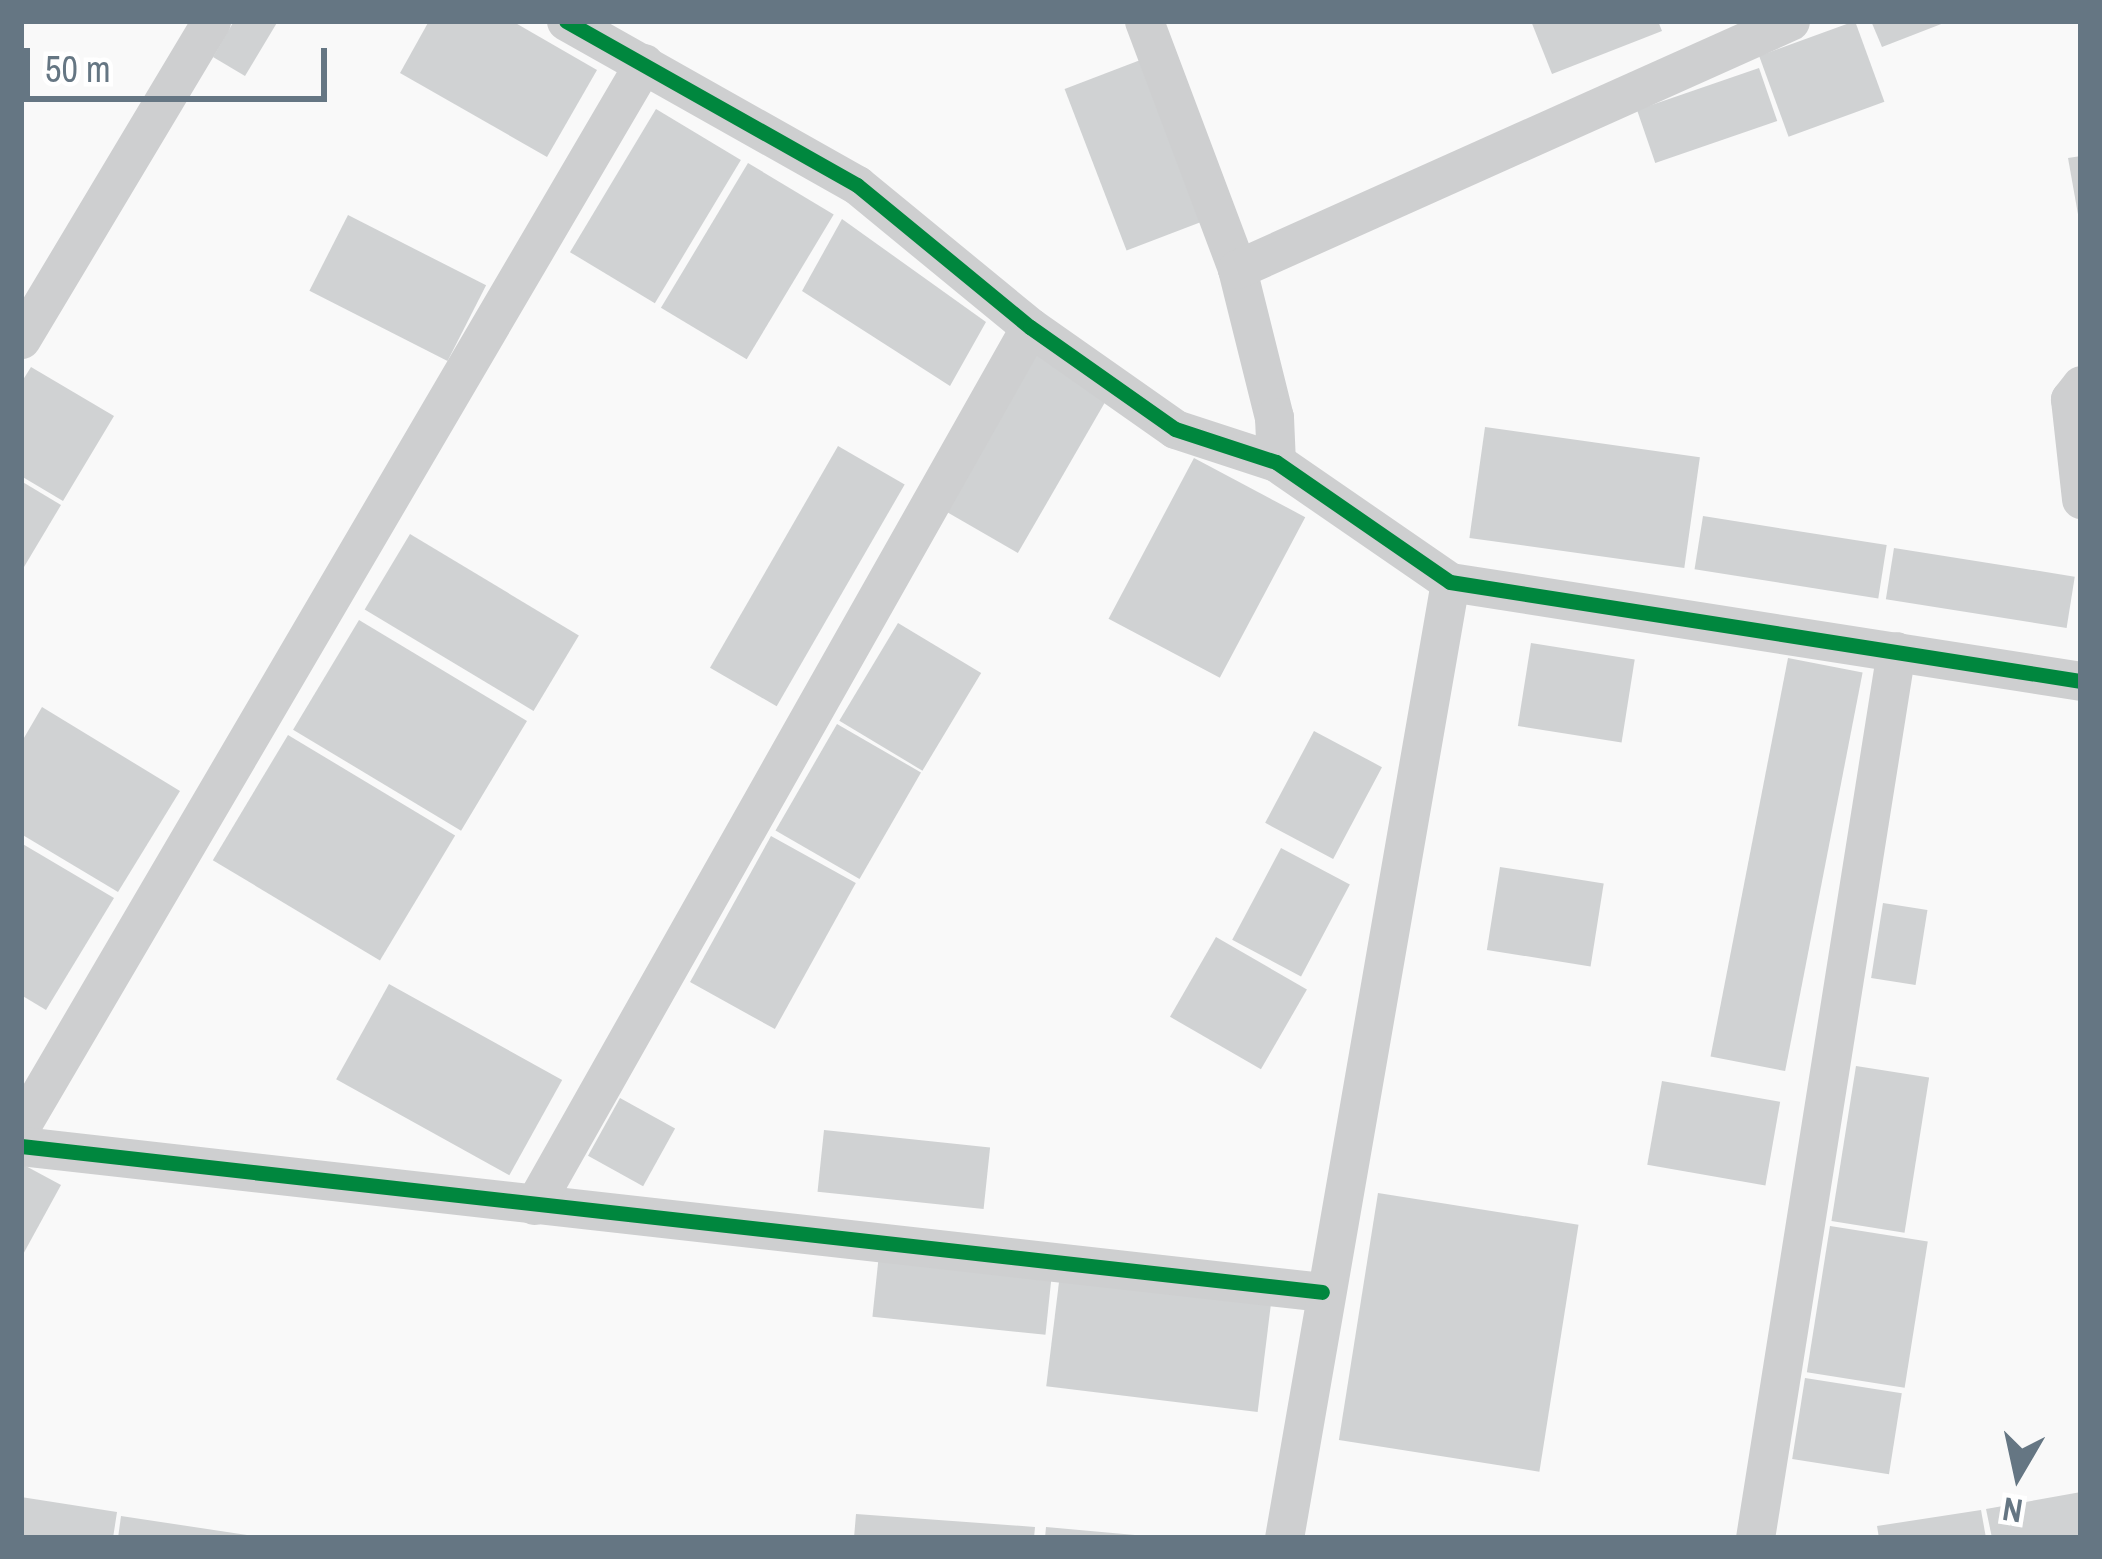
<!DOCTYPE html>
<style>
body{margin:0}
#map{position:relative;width:2102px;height:1559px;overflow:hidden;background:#f9f9f9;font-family:"Archivo Narrow",sans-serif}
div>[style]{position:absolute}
.building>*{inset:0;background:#d0d2d3;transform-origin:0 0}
.minor>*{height:39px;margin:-19.5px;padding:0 19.5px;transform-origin:19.5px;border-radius:19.5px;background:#cecfd0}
.cycleway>*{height:15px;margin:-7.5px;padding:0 7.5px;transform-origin:7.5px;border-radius:7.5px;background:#00873e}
span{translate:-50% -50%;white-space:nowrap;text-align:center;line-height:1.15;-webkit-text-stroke:12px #fff;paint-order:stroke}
.frame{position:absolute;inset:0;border:24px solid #657683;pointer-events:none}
.north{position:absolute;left:1958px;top:1415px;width:120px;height:120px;-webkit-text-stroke:9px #fff;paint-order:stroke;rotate:189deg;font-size:33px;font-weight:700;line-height:48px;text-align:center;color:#657683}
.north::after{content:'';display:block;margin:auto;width:42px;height:54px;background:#657683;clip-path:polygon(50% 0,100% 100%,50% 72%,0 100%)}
.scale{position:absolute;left:24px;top:48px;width:303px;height:54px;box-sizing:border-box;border:6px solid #657683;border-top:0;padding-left:15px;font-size:36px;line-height:42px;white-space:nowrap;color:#657683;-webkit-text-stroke:9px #fff;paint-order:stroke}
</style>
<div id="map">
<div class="building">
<i style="clip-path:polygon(234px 21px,278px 21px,245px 76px,213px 57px)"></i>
<i style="clip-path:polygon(429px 21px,512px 21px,597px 70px,547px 157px,400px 73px)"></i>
<i style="clip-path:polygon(1531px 21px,1658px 21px,1662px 31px,1552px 74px)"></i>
<i style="left:1855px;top:21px;width:86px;height:102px;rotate:70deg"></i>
<i style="clip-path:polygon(1871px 21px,1949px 21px,1882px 47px)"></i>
<i style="left:1143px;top:59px;width:173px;height:84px;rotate:69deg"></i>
<i style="left:1759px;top:68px;width:56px;height:129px;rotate:71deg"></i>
<i style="left:656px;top:109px;width:99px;height:167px;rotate:31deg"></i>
<i style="clip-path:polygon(2081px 156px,2081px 220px,2079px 220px,2068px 158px)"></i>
<i style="left:748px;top:163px;width:100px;height:169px;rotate:31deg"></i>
<i style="left:348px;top:215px;width:155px;height:85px;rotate:27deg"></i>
<i style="clip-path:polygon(842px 219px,986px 322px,950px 386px,802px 291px)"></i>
<i style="left:1037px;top:354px;width:83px;height:182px;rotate:30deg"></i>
<i style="clip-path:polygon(31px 367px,114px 416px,63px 501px,21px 476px,21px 383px)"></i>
<i style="left:1485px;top:427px;width:217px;height:112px;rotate:8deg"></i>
<i style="left:838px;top:446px;width:77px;height:256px;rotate:30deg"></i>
<i style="left:1194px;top:458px;width:126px;height:182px;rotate:28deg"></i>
<i style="clip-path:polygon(21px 481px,61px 505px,21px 572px)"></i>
<i style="left:1703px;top:516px;width:186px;height:54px;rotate:9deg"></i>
<i style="left:410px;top:534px;width:197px;height:88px;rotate:31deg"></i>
<i style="left:1894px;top:548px;width:183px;height:52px;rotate:9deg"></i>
<i style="left:359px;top:620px;width:196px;height:128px;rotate:31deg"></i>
<i style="left:898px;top:623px;width:97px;height:114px;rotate:31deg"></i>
<i style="left:1531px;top:643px;width:105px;height:84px;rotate:9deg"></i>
<i style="left:1788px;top:658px;width:76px;height:406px;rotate:11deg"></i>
<i style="clip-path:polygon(42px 707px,180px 791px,118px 892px,21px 834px,21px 743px)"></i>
<i style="left:837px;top:724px;width:97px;height:123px;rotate:30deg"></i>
<i style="left:1314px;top:731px;width:77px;height:104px;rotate:28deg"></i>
<i style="left:288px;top:735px;width:195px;height:146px;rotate:31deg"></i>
<i style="left:771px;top:836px;width:97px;height:167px;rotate:29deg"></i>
<i style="clip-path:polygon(21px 843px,114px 898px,46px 1010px,21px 995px)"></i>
<i style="left:1281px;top:848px;width:78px;height:104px;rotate:28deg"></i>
<i style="left:1500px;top:867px;width:105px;height:84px;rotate:9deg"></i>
<i style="left:1883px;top:903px;width:45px;height:76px;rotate:9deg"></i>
<i style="left:1216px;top:937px;width:105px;height:92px;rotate:30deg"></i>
<i style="left:389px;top:984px;width:198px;height:109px;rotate:29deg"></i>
<i style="left:1856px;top:1066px;width:74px;height:157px;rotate:9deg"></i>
<i style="left:1662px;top:1081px;width:120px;height:85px;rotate:10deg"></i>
<i style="left:620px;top:1098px;width:63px;height:66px;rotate:29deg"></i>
<i style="left:824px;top:1130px;width:167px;height:62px;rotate:6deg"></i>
<i style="clip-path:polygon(22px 1164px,61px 1185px,21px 1258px,21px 1167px)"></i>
<i style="left:1378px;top:1193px;width:203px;height:250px;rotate:9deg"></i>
<i style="left:1830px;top:1226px;width:99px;height:148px;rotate:9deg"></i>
<i style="left:879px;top:1254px;width:174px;height:63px;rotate:6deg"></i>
<i style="left:1060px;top:1274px;width:213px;height:113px;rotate:7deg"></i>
<i style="left:1805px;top:1378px;width:98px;height:82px;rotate:9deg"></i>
<i style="clip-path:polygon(2081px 1492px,2081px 1538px,1992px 1538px,1986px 1509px)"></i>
<i style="clip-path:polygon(21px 1497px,117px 1512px,113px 1538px,21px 1538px)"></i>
<i style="clip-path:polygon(1981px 1510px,1986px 1538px,1879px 1538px,1877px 1526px)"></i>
<i style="clip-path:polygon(856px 1514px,1035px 1527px,1034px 1538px,854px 1538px)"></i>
<i style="clip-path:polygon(121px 1516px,247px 1535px,247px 1538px,118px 1538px)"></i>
<i style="clip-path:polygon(1046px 1527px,1135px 1535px,1134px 1538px,1045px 1538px)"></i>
</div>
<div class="minor">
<i style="left:566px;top:21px;width:334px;rotate:29.4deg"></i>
<i style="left:857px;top:185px;width:224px;rotate:39.4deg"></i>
<i style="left:1030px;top:327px;width:177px;rotate:35.1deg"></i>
<i style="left:1175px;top:429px;width:106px;rotate:18.1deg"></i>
<i style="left:1276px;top:462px;width:211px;rotate:34.6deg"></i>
<i style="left:1450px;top:582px;width:639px;rotate:8.92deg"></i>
<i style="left:1144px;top:21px;width:265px;rotate:69.4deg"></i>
<i style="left:1237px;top:269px;width:153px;rotate:76deg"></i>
<i style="left:1274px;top:417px;width:45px;rotate:87.5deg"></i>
<i style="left:1237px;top:269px;width:606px;rotate:-24.15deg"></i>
<i style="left:21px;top:339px;width:370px;rotate:-59.1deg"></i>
<i style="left:2081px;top:385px;width:18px;rotate:128deg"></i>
<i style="left:2070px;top:399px;width:101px;rotate:83.7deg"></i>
<i style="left:21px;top:1126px;width:1232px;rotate:-59.63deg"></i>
<i style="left:21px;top:1146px;width:1309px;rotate:6.4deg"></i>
<i style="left:534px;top:1205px;width:1008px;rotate:-60.54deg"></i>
<i style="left:1284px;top:1538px;width:970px;rotate:-80.15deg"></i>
<i style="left:1755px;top:1538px;width:898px;rotate:-80.97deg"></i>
</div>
<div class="cycleway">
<i style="left:566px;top:21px;width:334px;rotate:29.4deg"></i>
<i style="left:857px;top:185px;width:224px;rotate:39.4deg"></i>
<i style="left:1030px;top:327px;width:177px;rotate:35.1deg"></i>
<i style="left:1175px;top:429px;width:106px;rotate:18.1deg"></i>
<i style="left:1276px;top:462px;width:211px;rotate:34.6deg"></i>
<i style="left:1450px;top:582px;width:639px;rotate:8.92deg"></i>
<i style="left:21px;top:1146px;width:1309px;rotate:6.4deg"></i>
</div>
<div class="frame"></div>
<div class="north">N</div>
<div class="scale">50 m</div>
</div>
